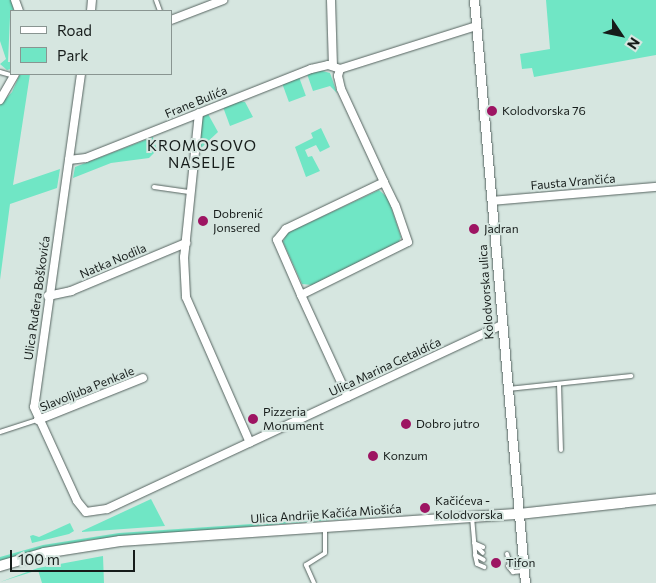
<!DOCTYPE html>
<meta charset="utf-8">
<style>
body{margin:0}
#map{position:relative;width:656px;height:583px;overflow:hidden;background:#d6e6e0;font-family:Commissioner,sans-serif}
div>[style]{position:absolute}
.green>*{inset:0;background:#70e6c5;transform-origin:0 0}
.roads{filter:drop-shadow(0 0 1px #566460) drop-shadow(0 0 1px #566460)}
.service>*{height:4px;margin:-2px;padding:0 2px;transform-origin:2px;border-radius:2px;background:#fff}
.minor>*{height:8px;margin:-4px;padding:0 4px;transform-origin:4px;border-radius:4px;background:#fff}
.tertiary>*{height:9px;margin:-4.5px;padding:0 4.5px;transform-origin:4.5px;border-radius:4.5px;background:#fff}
.secondary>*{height:10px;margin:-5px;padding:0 5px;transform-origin:5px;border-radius:5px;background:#fff}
.dots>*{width:14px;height:14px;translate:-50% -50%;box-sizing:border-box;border:2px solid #d6e6e0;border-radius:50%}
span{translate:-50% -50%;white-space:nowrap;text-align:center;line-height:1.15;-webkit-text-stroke:4px #d6e6e0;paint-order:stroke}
.street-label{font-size:12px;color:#161c1a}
.poi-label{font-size:12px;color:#161c1a}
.left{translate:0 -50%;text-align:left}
.quarter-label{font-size:15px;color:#161c1a;letter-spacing:1px}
.legend{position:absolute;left:10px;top:10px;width:162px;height:65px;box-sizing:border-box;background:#d6e6e0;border:1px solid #899591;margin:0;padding:6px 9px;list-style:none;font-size:15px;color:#161c1a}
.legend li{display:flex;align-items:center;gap:10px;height:25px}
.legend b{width:25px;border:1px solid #899591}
.north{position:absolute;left:596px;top:10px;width:50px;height:50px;-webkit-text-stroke:4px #d6e6e0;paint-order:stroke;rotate:124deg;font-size:14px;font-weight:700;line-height:20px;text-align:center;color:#161c1a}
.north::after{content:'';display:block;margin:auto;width:18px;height:22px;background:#161c1a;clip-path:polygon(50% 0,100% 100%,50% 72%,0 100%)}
.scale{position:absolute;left:10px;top:550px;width:125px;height:22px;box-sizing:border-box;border:2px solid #161c1a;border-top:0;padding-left:6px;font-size:15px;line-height:18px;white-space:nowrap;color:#161c1a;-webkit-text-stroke:4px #d6e6e0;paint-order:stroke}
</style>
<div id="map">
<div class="green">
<i style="clip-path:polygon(0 0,11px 0,14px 11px,10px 17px,8px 62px,11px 62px,11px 69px,7px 70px,0 64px,6px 59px,0 41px)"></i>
<i style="clip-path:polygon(546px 0,656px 0,656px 55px,534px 77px,532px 68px,522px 69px,520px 54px,550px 49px)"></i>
<i style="clip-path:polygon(319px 70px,330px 73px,337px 93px,330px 86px,313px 91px,307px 74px)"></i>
<i style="clip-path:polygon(20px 74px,30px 74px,13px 185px,60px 169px,57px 188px,10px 204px,0 280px,0 105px,12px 92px)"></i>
<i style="left:299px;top:77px;width:20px;height:18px;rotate:70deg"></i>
<i style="clip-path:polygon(238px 101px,245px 102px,253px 117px,230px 126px,223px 107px)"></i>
<i style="clip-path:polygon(208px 114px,218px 132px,201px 148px,201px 118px)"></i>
<i style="clip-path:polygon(321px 128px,330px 147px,320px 152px,316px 145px,305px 150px,308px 157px,312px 156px,320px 171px,306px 177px,295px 147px,313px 138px,311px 133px)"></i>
<i style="clip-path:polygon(153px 137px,157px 150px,149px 158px,111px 163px,73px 178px,75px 167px)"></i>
<i style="clip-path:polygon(379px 190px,388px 198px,401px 237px,397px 246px,312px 285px,302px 284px,283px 242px,287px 233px)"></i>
<i style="clip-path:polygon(151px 499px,165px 526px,82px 532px,82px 531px)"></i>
<i style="clip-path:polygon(404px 514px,88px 540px,0 561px,0 557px,43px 545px,119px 533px)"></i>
<i style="clip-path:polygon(70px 523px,74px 531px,69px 534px,32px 543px,30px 536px,33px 535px,39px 537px)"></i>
<i style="clip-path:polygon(103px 556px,104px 583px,42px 583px,38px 570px,0 582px,38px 568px)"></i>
</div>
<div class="roads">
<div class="service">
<i style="left:156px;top:0;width:12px;rotate:70deg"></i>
<i style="left:0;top:72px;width:15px;rotate:16deg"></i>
<i style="left:154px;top:187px;width:37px;rotate:8deg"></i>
<i style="left:559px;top:384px;width:66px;rotate:88.3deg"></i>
<i style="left:508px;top:389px;width:124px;rotate:-6deg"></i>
<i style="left:0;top:432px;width:40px;rotate:-18deg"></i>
<i style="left:472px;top:517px;width:38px;rotate:85deg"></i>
<i style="left:475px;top:555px;width:10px;rotate:29deg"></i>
<i style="left:474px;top:543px;width:10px;rotate:24deg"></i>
<i style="left:475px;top:545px;width:11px;rotate:45deg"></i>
<i style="left:507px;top:554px;width:17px;rotate:73deg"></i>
<i style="left:475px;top:555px;width:9px;rotate:77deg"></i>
<i style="left:477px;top:564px;width:8px;rotate:23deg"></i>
<i style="left:508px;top:566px;width:8px;rotate:50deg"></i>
<i style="left:513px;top:572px;width:11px;rotate:-5deg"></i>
<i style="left:314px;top:583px;width:20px;rotate:-114deg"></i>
<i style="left:306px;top:565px;width:22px;rotate:-32deg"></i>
<i style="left:325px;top:553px;width:24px;rotate:-90deg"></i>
</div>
<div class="minor">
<i style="left:15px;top:0;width:12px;rotate:70deg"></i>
<i style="left:331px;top:0;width:66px;rotate:88.3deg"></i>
<i style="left:91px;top:11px;width:11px;rotate:-85deg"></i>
<i style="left:171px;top:20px;width:56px;rotate:-21deg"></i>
<i style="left:340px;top:69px;width:143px;rotate:-17.5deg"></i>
<i style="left:81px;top:74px;width:336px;rotate:98deg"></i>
<i style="left:34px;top:407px;width:103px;rotate:65.4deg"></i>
<i style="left:77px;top:501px;width:14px;rotate:51deg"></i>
<i style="left:86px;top:512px;width:21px;rotate:-8deg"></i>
<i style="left:107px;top:509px;width:434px;rotate:-25deg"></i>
<i style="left:0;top:100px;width:30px;rotate:-60deg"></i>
<i style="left:199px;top:113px;width:145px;rotate:95.9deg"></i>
<i style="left:184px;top:257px;width:40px;rotate:87.1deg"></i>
<i style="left:186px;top:297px;width:159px;rotate:66.3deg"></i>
<i style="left:69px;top:160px;width:17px;rotate:-7deg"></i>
<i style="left:86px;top:158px;width:242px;rotate:-21.6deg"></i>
<i style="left:311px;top:69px;width:17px;rotate:-13deg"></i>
<i style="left:328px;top:65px;width:13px;rotate:18deg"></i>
<i style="left:340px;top:69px;width:7px;rotate:106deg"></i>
<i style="left:338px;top:76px;width:13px;rotate:77deg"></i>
<i style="left:341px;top:89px;width:102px;rotate:65.2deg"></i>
<i style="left:492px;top:201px;width:165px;rotate:-4.9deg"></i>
<i style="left:301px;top:295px;width:119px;rotate:-26.4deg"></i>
<i style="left:408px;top:242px;width:39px;rotate:-109deg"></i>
<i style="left:395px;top:205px;width:25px;rotate:-116deg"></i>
<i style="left:384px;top:182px;width:109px;rotate:154.4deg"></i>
<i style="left:286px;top:229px;width:14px;rotate:129deg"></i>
<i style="left:277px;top:240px;width:60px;rotate:66.4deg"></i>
<i style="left:301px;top:295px;width:112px;rotate:65.3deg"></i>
<i style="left:48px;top:296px;width:24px;rotate:-12deg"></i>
<i style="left:71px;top:291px;width:125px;rotate:-22.7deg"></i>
<i style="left:38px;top:420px;width:113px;rotate:-21.8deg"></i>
</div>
<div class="tertiary">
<i style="left:474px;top:0;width:585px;rotate:85deg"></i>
</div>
<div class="secondary">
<i style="left:0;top:566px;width:46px;rotate:-16.5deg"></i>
<i style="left:44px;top:553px;width:77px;rotate:-9deg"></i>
<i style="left:120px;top:541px;width:400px;rotate:-3.9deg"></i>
<i style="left:519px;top:514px;width:138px;rotate:-6.2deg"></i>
</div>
</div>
<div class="dots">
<i style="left:492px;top:111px;background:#9d1462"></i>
<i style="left:203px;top:221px;background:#9d1462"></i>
<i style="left:474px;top:229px;background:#9d1462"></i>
<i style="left:253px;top:419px;background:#9d1462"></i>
<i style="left:406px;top:424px;background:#9d1462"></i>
<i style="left:373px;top:456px;background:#9d1462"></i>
<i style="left:425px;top:508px;background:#9d1462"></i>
<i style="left:496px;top:563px;background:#9d1462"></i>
</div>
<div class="street-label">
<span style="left:196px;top:102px;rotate:-22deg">Frane Bulića</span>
<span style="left:573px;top:182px;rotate:-5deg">Fausta Vrančića</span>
<span style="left:113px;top:261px;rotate:-23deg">Natka Nodila</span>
<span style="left:486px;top:292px;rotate:-94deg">Kolodvorska ulica</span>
<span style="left:37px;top:298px;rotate:-82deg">Ulica Ruđera Boškovića</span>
<span style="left:385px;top:367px;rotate:-25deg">Ulica Marina Getaldića</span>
<span style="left:87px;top:389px;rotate:-22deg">Slavoljuba Penkale</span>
<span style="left:326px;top:514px;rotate:-4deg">Ulica Andrije Kačića Miošića</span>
</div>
<div class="poi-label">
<span class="left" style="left:502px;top:111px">Kolodvorska 76</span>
<span class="left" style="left:213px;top:221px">Dobrenić<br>Jonsered</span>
<span class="left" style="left:484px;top:229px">Jadran</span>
<span class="left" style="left:263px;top:419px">Pizzeria<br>Monument</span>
<span class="left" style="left:416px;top:424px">Dobro jutro</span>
<span class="left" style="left:383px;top:456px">Konzum</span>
<span class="left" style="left:435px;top:508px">Kačićeva -<br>Kolodvorska</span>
<span class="left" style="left:506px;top:563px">Tifon</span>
</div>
<div class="quarter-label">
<span style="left:202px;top:154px">KROMOSOVO<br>NASELJE</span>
</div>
<ul class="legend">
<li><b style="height:6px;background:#fff"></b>Road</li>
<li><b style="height:14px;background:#70e6c5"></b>Park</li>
</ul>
<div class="north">N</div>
<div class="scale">100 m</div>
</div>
